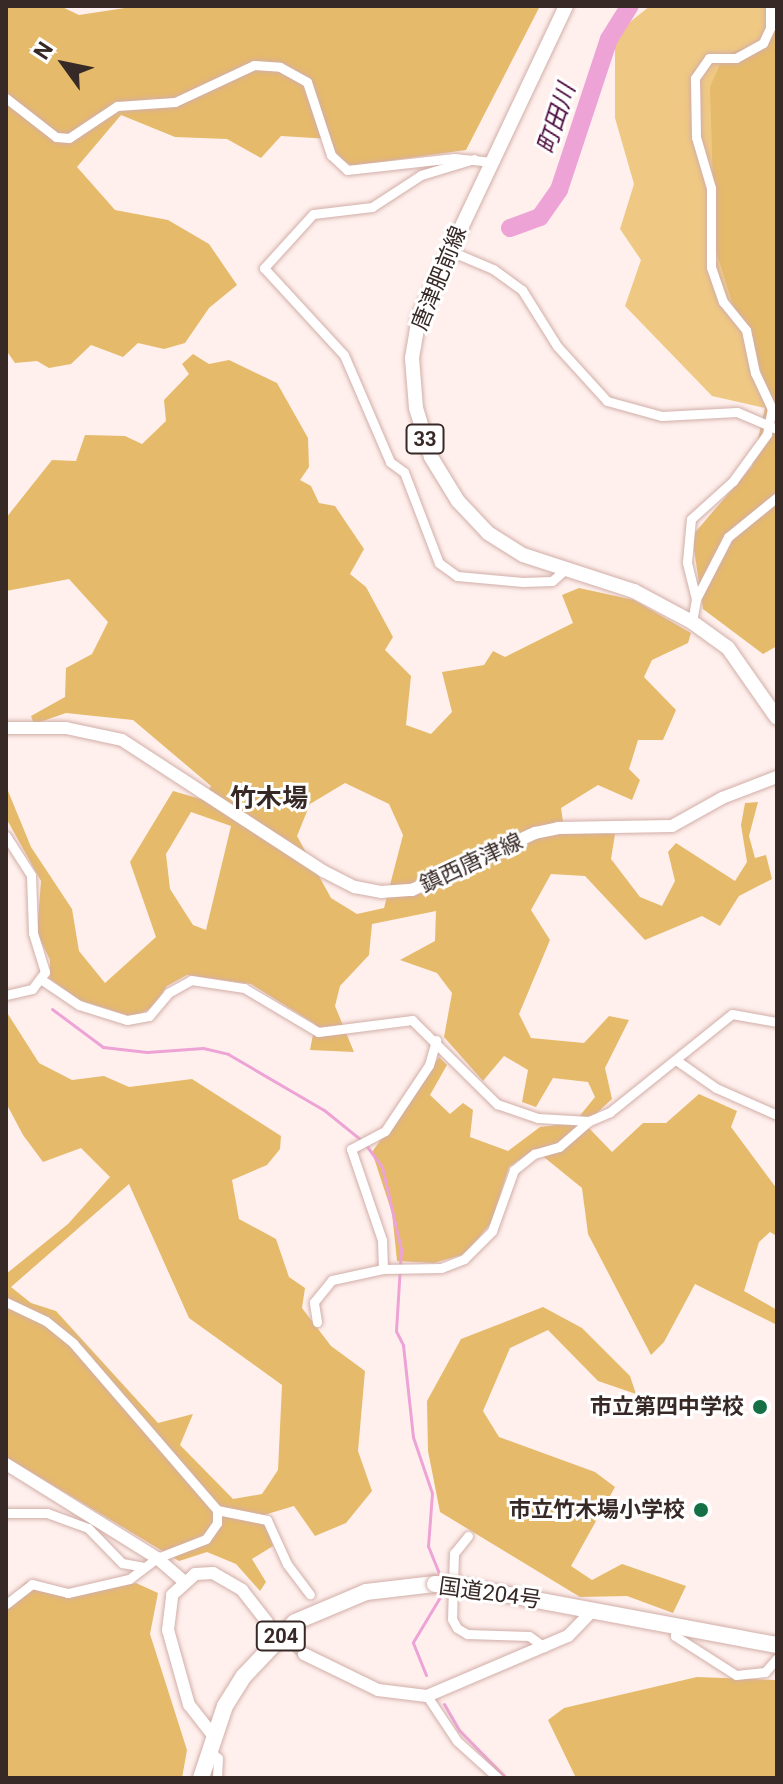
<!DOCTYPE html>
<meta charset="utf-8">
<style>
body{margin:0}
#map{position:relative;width:783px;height:1784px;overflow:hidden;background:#fff0ed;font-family:Roboto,"Noto Sans JP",sans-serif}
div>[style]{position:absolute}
.green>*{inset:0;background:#efc883}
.forest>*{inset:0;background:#e6ba6b}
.stream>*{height:3px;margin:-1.5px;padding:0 1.5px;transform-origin:1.5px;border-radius:1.5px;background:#eea3d7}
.river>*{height:18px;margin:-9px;padding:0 9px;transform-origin:9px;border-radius:9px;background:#eea3d7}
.secondary-tunnel>*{height:12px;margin-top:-6px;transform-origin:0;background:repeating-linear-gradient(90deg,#d7c8c5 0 12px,transparent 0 18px)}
.roads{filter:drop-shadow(0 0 2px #d2aea8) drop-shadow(0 0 2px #d2aea8)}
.street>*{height:9px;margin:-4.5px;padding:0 4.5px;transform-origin:4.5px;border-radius:4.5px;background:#fff}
.secondary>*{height:12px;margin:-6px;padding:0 6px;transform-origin:6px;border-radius:6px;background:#fff}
.primary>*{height:14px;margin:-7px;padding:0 7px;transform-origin:7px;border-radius:7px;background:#fff}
.highway>*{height:16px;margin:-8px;padding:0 8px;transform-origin:8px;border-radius:8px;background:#fff}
.bridges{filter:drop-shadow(0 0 2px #d2aea8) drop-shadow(0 0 2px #d2aea8)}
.highway-bridge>*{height:16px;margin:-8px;padding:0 8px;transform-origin:8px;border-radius:8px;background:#fff}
.dots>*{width:22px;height:22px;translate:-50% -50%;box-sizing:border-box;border:4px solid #fff;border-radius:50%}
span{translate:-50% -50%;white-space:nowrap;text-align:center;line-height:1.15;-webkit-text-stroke:6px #fff;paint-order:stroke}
.shield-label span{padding:2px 6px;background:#fff;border:2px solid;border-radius:6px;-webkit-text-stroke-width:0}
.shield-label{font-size:20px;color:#372926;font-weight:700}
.street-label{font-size:22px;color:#372926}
.poi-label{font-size:22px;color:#372926;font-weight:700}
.right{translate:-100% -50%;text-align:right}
.water-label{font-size:24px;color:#4a083c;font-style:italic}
.quarter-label{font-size:26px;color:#372926;font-weight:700}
.frame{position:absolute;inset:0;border:8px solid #372926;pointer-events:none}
.north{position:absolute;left:24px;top:24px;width:80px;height:80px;-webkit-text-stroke:6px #fff;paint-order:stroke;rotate:303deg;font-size:22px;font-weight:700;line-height:32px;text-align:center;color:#372926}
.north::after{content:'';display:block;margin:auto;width:28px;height:36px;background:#372926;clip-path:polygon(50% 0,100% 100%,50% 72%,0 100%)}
</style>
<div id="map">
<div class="green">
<i style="clip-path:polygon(650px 6px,777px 6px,715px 249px,765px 408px,712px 396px,625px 306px,641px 260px,620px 229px,634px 184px,615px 118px,615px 34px)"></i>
</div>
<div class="forest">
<i style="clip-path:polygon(6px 6px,60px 6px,79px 15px,138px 6px,540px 6px,466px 150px,352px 166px,337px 156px,330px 139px,281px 136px,261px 158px,227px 139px,175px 137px,121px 115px,77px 167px,115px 210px,168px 220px,209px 244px,237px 285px,209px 308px,185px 343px,164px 349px,138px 343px,123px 357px,91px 345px,71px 364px,49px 368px,37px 361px,15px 363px,6px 350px)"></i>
<i style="clip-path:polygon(777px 12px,777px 646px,763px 654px,703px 609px,692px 536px,752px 466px,765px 408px,715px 249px,710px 87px,724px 55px,770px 39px)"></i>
<i style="clip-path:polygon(evenodd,193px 354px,209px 364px,229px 360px,277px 383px,308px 438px,309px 467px,300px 480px,311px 486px,319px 503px,335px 506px,364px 549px,350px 574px,366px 587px,393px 637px,385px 650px,411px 676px,406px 725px,431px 734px,452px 712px,442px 672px,484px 665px,493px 651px,505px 657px,573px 623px,562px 595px,579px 588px,634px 600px,691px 633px,688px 643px,652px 660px,644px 677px,676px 710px,663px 740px,638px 740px,629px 769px,640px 780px,632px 800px,598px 785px,561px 808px,564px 828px,615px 834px,611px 859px,640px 897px,662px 906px,675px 881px,668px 852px,676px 843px,735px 881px,747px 862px,741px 825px,745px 803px,758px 802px,749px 836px,755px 858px,766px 855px,772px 879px,739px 896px,720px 926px,702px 916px,645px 940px,585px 876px,551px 874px,531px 910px,550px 940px,519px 1014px,531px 1038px,584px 1043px,609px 1016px,629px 1020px,605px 1068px,612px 1099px,585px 1124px,612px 1152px,643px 1123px,666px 1123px,699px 1094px,737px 1111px,731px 1127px,777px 1189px,777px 1236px,770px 1232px,759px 1242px,744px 1291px,777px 1310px,777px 1325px,695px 1284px,664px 1342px,651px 1355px,588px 1234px,582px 1188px,534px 1149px,509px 1167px,491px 1223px,465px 1254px,434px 1263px,397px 1261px,392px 1213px,372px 1152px,439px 1057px,447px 1065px,430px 1095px,450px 1114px,463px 1103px,473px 1110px,470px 1137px,508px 1151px,540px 1127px,574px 1123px,595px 1097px,588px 1082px,553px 1078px,536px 1107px,522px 1102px,528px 1070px,504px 1056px,483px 1081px,444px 1037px,452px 993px,437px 973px,400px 960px,435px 941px,436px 911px,372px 924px,369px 955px,340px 986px,335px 1006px,354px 1052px,310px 1050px,315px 1024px,251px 984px,187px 975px,167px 986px,152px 1008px,133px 1017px,79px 1000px,50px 979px,50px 960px,37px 933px,41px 881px,6px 818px,6px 786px,31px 847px,72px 909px,79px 951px,105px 983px,156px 937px,130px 862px,173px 791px,204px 800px,211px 786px,133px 720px,66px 713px,34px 724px,31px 716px,65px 697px,66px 668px,92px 654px,108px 622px,69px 579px,6px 591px,6px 518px,52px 460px,76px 461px,85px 435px,125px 436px,142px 444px,166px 421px,164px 400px,189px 374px,182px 364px,193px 354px,345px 783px,389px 804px,403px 835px,384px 908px,357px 914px,331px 898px,297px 836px,310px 804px,345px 783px,193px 354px,191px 812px,231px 826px,206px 930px,193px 925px,170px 889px,166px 854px,191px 812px)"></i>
<i style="clip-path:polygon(evenodd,6px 1011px,39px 1063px,72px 1080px,104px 1076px,129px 1087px,192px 1079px,281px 1136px,280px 1149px,267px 1165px,232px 1180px,239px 1219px,276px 1239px,289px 1277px,305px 1288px,302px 1308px,331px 1346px,365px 1371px,358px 1451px,372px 1491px,346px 1523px,315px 1536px,294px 1506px,264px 1515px,273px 1546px,252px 1559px,266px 1582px,260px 1591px,236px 1564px,207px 1552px,179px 1561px,6px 1457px,6px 1274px,68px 1224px,110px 1177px,81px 1148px,43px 1162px,23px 1135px,6px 1103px,6px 1011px,129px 1184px,189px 1318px,282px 1385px,278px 1470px,262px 1494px,233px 1499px,180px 1445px,193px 1414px,158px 1423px,56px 1311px,31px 1303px,11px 1287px,129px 1184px)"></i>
<i style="clip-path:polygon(543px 1307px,582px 1328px,630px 1376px,636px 1394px,598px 1381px,548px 1330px,510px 1348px,483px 1411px,499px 1437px,595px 1472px,615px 1487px,571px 1566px,592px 1580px,622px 1564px,686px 1586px,673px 1613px,627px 1596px,580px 1597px,440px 1512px,428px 1451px,427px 1401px,461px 1339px)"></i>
<i style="clip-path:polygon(26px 1582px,67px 1597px,136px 1583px,158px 1593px,150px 1634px,187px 1750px,182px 1778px,6px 1778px,6px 1603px)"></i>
<i style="clip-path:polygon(697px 1677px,777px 1680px,777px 1778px,576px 1778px,548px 1720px,564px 1708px)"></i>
</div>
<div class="stream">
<i style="left:52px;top:1009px;width:64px;rotate:36.7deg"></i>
<i style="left:103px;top:1047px;width:44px;rotate:6.5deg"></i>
<i style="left:147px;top:1052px;width:56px;rotate:-4.1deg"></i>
<i style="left:203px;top:1048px;width:26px;rotate:13deg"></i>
<i style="left:228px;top:1054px;width:111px;rotate:30.3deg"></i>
<i style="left:324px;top:1110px;width:48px;rotate:39deg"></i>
<i style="left:366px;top:1145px;width:27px;rotate:54deg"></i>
<i style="left:382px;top:1167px;width:84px;rotate:77deg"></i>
<i style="left:401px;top:1249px;width:82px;rotate:93.5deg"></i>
<i style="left:396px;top:1331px;width:16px;rotate:63deg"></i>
<i style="left:403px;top:1345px;width:93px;rotate:83.8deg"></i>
<i style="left:413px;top:1437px;width:59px;rotate:71.3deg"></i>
<i style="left:432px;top:1493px;width:53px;rotate:94.3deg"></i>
<i style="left:428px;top:1546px;width:37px;rotate:68deg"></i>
<i style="left:426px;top:1675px;width:35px;rotate:-112deg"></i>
<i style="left:413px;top:1642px;width:58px;rotate:-59deg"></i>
<i style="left:444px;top:1704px;width:30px;rotate:60deg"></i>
<i style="left:459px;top:1730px;width:67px;rotate:45.6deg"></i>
</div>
<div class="river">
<i style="left:510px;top:228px;width:32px;rotate:-20deg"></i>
<i style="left:540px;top:217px;width:33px;rotate:-55deg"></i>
<i style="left:559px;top:190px;width:159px;rotate:-71.7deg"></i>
<i style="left:609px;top:39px;width:39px;rotate:-58deg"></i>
</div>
<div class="secondary-tunnel">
<i style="left:267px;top:1622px;width:49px;rotate:40.9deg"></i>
</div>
<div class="roads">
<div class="street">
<i style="left:6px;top:98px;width:63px;rotate:38deg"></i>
<i style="left:56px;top:137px;width:13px;rotate:4deg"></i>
<i style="left:69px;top:138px;width:58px;rotate:-33.7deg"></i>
<i style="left:117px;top:106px;width:58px;rotate:-3.9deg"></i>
<i style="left:175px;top:102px;width:87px;rotate:-25.1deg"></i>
<i style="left:254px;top:65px;width:26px;rotate:4deg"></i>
<i style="left:280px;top:67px;width:31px;rotate:29deg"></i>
<i style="left:307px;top:82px;width:77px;rotate:71.8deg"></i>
<i style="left:331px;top:155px;width:22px;rotate:43deg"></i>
<i style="left:347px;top:170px;width:108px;rotate:-6.4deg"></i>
<i style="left:454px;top:158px;width:36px;rotate:6deg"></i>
<i style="left:474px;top:159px;width:55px;rotate:163.2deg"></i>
<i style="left:421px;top:175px;width:59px;rotate:146.9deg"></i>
<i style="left:372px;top:207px;width:59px;rotate:173.2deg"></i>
<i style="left:313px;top:214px;width:73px;rotate:132.2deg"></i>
<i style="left:264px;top:268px;width:118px;rotate:47.4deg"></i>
<i style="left:344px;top:355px;width:116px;rotate:66.7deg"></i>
<i style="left:390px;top:462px;width:17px;rotate:36deg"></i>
<i style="left:404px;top:472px;width:97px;rotate:69deg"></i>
<i style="left:439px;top:563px;width:22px;rotate:36deg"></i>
<i style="left:457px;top:576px;width:66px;rotate:5.2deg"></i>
<i style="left:523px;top:582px;width:29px;rotate:-2deg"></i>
<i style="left:552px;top:581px;width:18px;rotate:-41deg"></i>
<i style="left:448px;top:250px;width:49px;rotate:22.9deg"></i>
<i style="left:493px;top:269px;width:36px;rotate:36deg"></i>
<i style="left:522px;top:290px;width:66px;rotate:58deg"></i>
<i style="left:557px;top:346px;width:74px;rotate:47.7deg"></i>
<i style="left:607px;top:401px;width:57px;rotate:15.3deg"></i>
<i style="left:662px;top:416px;width:75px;rotate:-3.1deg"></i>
<i style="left:737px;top:412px;width:43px;rotate:23deg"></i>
<i style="left:696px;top:599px;width:38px;rotate:-104deg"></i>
<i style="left:687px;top:562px;width:43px;rotate:-84.7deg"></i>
<i style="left:691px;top:519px;width:57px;rotate:-42.1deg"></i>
<i style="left:733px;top:481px;width:58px;rotate:-54.1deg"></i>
<i style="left:767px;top:434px;width:25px;rotate:-79deg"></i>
<i style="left:772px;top:409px;width:40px;rotate:-115deg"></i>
<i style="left:755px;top:373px;width:44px;rotate:-101.8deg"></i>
<i style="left:746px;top:330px;width:36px;rotate:-129deg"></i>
<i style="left:723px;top:302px;width:37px;rotate:-109deg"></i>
<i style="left:711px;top:267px;width:79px;rotate:-90deg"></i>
<i style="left:711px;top:188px;width:53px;rotate:-106.4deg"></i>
<i style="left:696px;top:137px;width:59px;rotate:-91deg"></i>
<i style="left:695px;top:78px;width:24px;rotate:-55deg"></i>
<i style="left:709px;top:58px;width:27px"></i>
<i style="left:736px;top:58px;width:31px;rotate:-29deg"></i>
<i style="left:763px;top:43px;width:17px;rotate:-65deg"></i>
<i style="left:770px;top:28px;width:22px;rotate:-90deg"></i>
<i style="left:692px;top:622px;width:23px;rotate:-80deg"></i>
<i style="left:696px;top:599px;width:70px;rotate:-62.7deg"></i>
<i style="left:728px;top:537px;width:63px;rotate:-39.2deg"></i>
<i style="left:6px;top:836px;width:46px;rotate:57.3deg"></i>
<i style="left:31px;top:875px;width:58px;rotate:88deg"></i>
<i style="left:33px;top:933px;width:41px;rotate:72.9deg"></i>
<i style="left:45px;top:972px;width:21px;rotate:127deg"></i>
<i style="left:32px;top:989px;width:27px;rotate:167deg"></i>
<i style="left:42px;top:980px;width:45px;rotate:34deg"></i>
<i style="left:79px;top:1005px;width:50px;rotate:17.4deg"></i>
<i style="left:127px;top:1020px;width:22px;rotate:-10deg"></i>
<i style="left:149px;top:1016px;width:30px;rotate:-50deg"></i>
<i style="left:168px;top:993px;width:26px;rotate:-29deg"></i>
<i style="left:191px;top:980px;width:54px;rotate:8.6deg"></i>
<i style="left:244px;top:988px;width:86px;rotate:30.7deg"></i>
<i style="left:318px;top:1032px;width:95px;rotate:-7.3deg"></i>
<i style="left:412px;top:1020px;width:120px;rotate:44.7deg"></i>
<i style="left:497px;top:1104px;width:43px;rotate:18.9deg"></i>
<i style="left:538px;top:1118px;width:51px;rotate:3.4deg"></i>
<i style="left:589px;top:1121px;width:23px;rotate:-23deg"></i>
<i style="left:610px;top:1112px;width:156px;rotate:-38.8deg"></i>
<i style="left:732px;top:1014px;width:46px;rotate:10.1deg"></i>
<i style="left:676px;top:1060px;width:49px;rotate:35deg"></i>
<i style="left:716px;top:1088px;width:67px;rotate:23.9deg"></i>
<i style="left:383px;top:1269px;width:29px;rotate:-92deg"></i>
<i style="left:382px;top:1240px;width:96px;rotate:-108.8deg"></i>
<i style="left:351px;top:1149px;width:38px;rotate:-28deg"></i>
<i style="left:385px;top:1131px;width:79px;rotate:-56.3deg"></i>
<i style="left:429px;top:1065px;width:26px;rotate:-74deg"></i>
<i style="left:6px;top:1302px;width:44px;rotate:25.4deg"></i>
<i style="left:46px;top:1321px;width:35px;rotate:39deg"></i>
<i style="left:73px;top:1343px;width:221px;rotate:49.2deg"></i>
<i style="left:217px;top:1510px;width:13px;rotate:90deg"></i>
<i style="left:217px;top:1523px;width:19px;rotate:125deg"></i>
<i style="left:206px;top:1539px;width:53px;rotate:158.8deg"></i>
<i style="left:157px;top:1558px;width:35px;rotate:143deg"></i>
<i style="left:129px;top:1579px;width:63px;rotate:167.1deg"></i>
<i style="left:68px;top:1593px;width:37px;rotate:-166deg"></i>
<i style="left:32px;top:1584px;width:33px;rotate:142deg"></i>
<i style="left:317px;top:1322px;width:20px;rotate:-99deg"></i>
<i style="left:314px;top:1302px;width:28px;rotate:-51deg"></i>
<i style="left:332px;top:1280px;width:52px;rotate:-12.2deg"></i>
<i style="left:383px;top:1269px;width:58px;rotate:-1deg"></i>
<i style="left:441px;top:1268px;width:25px;rotate:-21deg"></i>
<i style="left:464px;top:1259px;width:40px;rotate:-45deg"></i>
<i style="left:492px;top:1231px;width:65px;rotate:-70.2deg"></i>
<i style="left:514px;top:1170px;width:26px;rotate:-39deg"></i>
<i style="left:534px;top:1154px;width:26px;rotate:-16deg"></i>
<i style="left:559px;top:1147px;width:40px;rotate:-41deg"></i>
<i style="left:217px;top:1510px;width:51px;rotate:11.3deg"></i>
<i style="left:267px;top:1520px;width:48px;rotate:65.6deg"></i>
<i style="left:287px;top:1564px;width:38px;rotate:53deg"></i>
<i style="left:6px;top:1513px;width:41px"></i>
<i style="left:47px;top:1513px;width:44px;rotate:20.1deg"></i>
<i style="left:88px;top:1528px;width:49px;rotate:45.8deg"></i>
<i style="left:122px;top:1563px;width:22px;rotate:10deg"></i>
<i style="left:468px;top:1536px;width:22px;rotate:129deg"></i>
<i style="left:454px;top:1553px;width:66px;rotate:91.7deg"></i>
<i style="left:452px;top:1619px;width:10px;rotate:61deg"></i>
<i style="left:457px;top:1628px;width:12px;rotate:31deg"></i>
<i style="left:467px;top:1634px;width:62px;rotate:1.8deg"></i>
<i style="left:529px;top:1636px;width:19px;rotate:36deg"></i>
<i style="left:676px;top:1625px;width:11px;rotate:95deg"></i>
<i style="left:675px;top:1636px;width:72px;rotate:32.6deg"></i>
<i style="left:736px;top:1675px;width:29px;rotate:-6deg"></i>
<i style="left:765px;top:1672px;width:18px;rotate:-49deg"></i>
<i style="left:427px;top:1696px;width:54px;rotate:56.3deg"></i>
<i style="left:457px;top:1741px;width:55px;rotate:42.1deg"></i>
<i style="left:209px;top:1750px;width:12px;rotate:42deg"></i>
<i style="left:218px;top:1758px;width:20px;rotate:93deg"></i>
</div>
<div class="secondary">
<i style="left:6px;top:728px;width:60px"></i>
<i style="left:66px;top:728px;width:57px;rotate:12.1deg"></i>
<i style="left:122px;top:740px;width:240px;rotate:33.1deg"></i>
<i style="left:323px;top:871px;width:36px;rotate:27deg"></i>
<i style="left:355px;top:887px;width:26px;rotate:11deg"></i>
<i style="left:381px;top:892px;width:31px;rotate:-4deg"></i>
<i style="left:412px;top:890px;width:136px;rotate:-24.9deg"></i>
<i style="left:535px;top:833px;width:24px;rotate:-12deg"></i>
<i style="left:558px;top:828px;width:114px;rotate:-1deg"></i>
<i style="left:672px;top:826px;width:57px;rotate:-29.2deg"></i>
<i style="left:722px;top:798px;width:59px;rotate:-20.9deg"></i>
<i style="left:6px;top:1464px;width:178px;rotate:31.9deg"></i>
<i style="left:157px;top:1558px;width:35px;rotate:41deg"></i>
<i style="left:304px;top:1654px;width:82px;rotate:25.9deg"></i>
<i style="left:378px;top:1690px;width:49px;rotate:7deg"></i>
<i style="left:427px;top:1696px;width:153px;rotate:-23.1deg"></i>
<i style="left:568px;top:1636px;width:35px;rotate:-46deg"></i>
<i style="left:212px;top:1734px;width:37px;rotate:-128deg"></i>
<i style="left:189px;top:1705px;width:78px;rotate:-105.6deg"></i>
<i style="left:168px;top:1630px;width:35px;rotate:-83deg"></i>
<i style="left:172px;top:1595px;width:31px;rotate:-42deg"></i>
<i style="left:195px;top:1574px;width:18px;rotate:-3deg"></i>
<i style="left:213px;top:1573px;width:34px;rotate:30deg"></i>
<i style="left:242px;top:1590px;width:41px;rotate:52deg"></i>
</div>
<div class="primary">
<i style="left:566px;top:6px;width:344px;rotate:115.3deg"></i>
<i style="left:419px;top:317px;width:42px;rotate:99.7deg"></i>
<i style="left:412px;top:358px;width:50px;rotate:85.4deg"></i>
<i style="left:416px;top:408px;width:51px;rotate:73deg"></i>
<i style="left:431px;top:457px;width:52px;rotate:58.5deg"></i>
<i style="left:458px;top:501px;width:44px;rotate:46.8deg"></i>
<i style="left:488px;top:533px;width:41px;rotate:32.2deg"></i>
<i style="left:523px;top:555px;width:117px;rotate:18deg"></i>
<i style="left:634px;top:591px;width:66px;rotate:28.1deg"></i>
<i style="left:692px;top:622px;width:44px;rotate:35.8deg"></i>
<i style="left:728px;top:648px;width:85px;rotate:55deg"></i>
</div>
<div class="highway">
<i style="left:456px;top:1585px;width:327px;rotate:10.6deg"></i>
<i style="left:201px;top:1778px;width:76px;rotate:-71.6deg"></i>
<i style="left:225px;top:1706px;width:36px;rotate:-58deg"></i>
<i style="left:244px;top:1676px;width:74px;rotate:-46.6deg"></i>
<i style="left:295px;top:1622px;width:77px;rotate:-22.9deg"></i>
<i style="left:366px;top:1592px;width:69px;rotate:-6.6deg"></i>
</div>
</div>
<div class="bridges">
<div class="highway-bridge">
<i style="left:435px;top:1584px;width:21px;rotate:3deg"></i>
</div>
</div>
<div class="dots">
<i style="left:760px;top:1407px;background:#157145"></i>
<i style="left:701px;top:1510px;background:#157145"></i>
</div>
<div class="shield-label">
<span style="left:425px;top:439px">33</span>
<span style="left:281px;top:1636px">204</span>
</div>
<div class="street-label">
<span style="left:439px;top:278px;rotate:-68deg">唐津肥前線</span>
<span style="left:471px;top:863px;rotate:-25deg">鎮西唐津線</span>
<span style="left:490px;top:1593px;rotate:8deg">国道204号</span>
</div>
<div class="poi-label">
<span class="right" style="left:744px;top:1407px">市立第四中学校</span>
<span class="right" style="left:685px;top:1510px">市立竹木場小学校</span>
</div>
<div class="water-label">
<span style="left:557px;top:119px;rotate:-72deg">町田川</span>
</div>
<div class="quarter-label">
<span style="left:269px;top:799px">竹木場</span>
</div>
<div class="frame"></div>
<div class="north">N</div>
</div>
